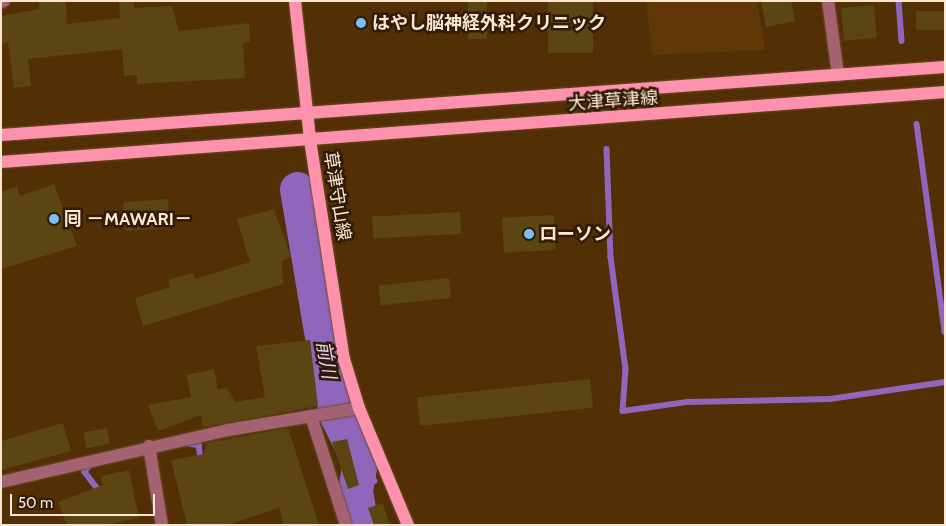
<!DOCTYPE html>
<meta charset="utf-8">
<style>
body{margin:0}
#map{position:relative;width:946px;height:526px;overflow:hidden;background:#522f05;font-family:Cabin,"Noto Sans JP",sans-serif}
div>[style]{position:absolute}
.built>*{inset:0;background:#603807}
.stream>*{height:5.5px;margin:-2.75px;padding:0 2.75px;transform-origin:2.75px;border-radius:2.75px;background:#9066bc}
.river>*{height:35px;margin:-17.5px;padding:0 17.5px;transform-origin:17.5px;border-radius:17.5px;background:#9066bc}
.building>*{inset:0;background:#5b4512;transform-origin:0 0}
.roads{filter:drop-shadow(0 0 1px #6d4c26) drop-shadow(0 0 1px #6d4c26)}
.minor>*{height:12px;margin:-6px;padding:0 6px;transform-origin:6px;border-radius:6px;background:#a46272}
.major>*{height:12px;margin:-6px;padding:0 6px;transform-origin:6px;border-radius:6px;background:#fe92ac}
.dots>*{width:14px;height:14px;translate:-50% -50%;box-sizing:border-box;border:2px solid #2f1b06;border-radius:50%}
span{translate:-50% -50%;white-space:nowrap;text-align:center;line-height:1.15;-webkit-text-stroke:5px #2f1b06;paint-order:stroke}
.poi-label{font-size:18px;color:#fde7d2;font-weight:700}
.left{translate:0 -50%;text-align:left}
.street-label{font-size:18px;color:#fde7d2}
.water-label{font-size:19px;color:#e4d0fe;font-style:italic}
.frame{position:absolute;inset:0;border:2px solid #fde7d2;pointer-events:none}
.scale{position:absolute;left:10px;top:494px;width:145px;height:22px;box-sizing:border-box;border:2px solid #fde7d2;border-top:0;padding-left:6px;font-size:15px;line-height:18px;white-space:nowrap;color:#fde7d2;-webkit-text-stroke:4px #2f1b06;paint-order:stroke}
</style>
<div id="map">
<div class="built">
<i style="clip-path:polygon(646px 1px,757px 1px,765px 50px,652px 55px)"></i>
</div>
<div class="stream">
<i style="left:899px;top:1px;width:40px;rotate:85.7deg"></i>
<i style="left:917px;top:124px;width:210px;rotate:82.3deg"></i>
<i style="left:607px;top:149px;width:108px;rotate:87.9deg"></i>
<i style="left:611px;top:257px;width:113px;rotate:82.4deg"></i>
<i style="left:626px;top:369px;width:42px;rotate:94.1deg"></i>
<i style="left:623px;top:411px;width:65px;rotate:-8deg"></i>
<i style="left:687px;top:402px;width:143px;rotate:-1.2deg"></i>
<i style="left:830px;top:399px;width:116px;rotate:-8.4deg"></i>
<i style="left:190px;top:444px;width:9px;rotate:6deg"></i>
<i style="left:199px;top:445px;width:15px;rotate:82deg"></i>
<i style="left:360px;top:462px;width:24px;rotate:52deg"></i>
<i style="left:90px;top:466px;width:8px;rotate:130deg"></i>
<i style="left:85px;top:472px;width:26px;rotate:53deg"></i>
</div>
<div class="river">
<i style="left:297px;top:189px;width:204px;rotate:80.4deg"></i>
<i style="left:331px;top:390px;width:27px;rotate:77deg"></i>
<i style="left:337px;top:416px;width:51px;rotate:63.4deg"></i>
<i style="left:360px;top:462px;width:29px;rotate:100deg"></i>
<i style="left:355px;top:491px;width:35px;rotate:80deg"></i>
</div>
<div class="building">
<i style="clip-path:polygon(39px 1px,66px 1px,67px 24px,120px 18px,119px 1px,134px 1px,134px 8px,172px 6px,179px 31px,249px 23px,250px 42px,243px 43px,245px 78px,137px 84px,137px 75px,124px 76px,122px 49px,28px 59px,31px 86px,14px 88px,8px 42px,1px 43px,1px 16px,39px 9px)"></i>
<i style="left:468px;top:1px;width:19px;height:38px"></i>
<i style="left:548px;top:1px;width:45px;height:52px"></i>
<i style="clip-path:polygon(761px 1px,791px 1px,795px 21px,766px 27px)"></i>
<i style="left:874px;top:5px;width:33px;height:33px;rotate:85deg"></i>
<i style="left:945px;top:11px;width:19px;height:29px;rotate:90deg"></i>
<i style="clip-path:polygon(54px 184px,77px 246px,1px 269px,1px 192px,17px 186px,20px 196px)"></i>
<i style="left:168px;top:199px;width:29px;height:45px;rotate:86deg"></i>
<i style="clip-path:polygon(274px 209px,291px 257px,282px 261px,283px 284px,143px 326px,135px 298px,170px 287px,168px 280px,193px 273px,195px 279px,250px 262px,237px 219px)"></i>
<i style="left:460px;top:212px;width:22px;height:88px;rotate:87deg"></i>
<i style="left:554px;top:215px;width:35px;height:52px;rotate:87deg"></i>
<i style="left:449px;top:278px;width:20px;height:71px;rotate:84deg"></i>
<i style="clip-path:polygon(310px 340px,318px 406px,203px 427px,201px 415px,158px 431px,148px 405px,191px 397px,186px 375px,214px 369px,218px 389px,227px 388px,235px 402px,265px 397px,256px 346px)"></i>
<i style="left:590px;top:379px;width:29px;height:174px;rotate:84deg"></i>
<i style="clip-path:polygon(63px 423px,71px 451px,1px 470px,1px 441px)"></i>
<i style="left:107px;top:428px;width:16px;height:24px;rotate:79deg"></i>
<i style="clip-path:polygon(288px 428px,319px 525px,284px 525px,279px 508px,227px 525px,187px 525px,171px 460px,204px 454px,207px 443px)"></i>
<i style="clip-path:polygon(347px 439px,359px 485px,348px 489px,332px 442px)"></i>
<i style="clip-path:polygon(129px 470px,139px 518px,105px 525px,67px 525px,58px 502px,103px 485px,101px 476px)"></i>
<i style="clip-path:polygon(383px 503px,390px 525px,374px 525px,368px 508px)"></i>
</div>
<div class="roads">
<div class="minor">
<i style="left:828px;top:1px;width:75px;rotate:82.3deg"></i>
<i style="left:1px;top:2px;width:3px;rotate:-18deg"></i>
<i style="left:311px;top:416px;width:114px;rotate:72.2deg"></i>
<i style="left:149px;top:446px;width:80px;rotate:80.7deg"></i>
<i style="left:1px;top:482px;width:233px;rotate:-12.9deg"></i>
<i style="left:228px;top:430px;width:133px;rotate:-9.5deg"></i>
</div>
<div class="major">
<i style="left:295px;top:1px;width:140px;rotate:83.8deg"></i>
<i style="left:310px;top:140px;width:222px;rotate:81.2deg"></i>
<i style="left:344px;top:359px;width:51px;rotate:73deg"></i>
<i style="left:359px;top:408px;width:127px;rotate:67.3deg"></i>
<i style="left:1px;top:135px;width:946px;rotate:-4.12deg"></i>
<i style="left:1px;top:162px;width:947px;rotate:-4.24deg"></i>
</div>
</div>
<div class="dots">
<i style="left:361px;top:23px;background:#7abff8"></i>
<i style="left:54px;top:219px;background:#7abff8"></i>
<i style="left:529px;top:234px;background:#7abff8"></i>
</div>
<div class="poi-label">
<span class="left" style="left:372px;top:23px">はやし脳神経外科クリニック</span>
<span class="left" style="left:64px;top:219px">囘 －MAWARI－</span>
<span class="left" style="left:539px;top:234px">ローソン</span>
</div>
<div class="street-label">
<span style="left:613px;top:101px;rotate:-4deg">大津草津線</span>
<span style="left:337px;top:196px;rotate:81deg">草津守山線</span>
</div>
<div class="water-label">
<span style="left:326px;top:360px;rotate:80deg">前川</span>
</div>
<div class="frame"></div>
<div class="scale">50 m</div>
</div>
